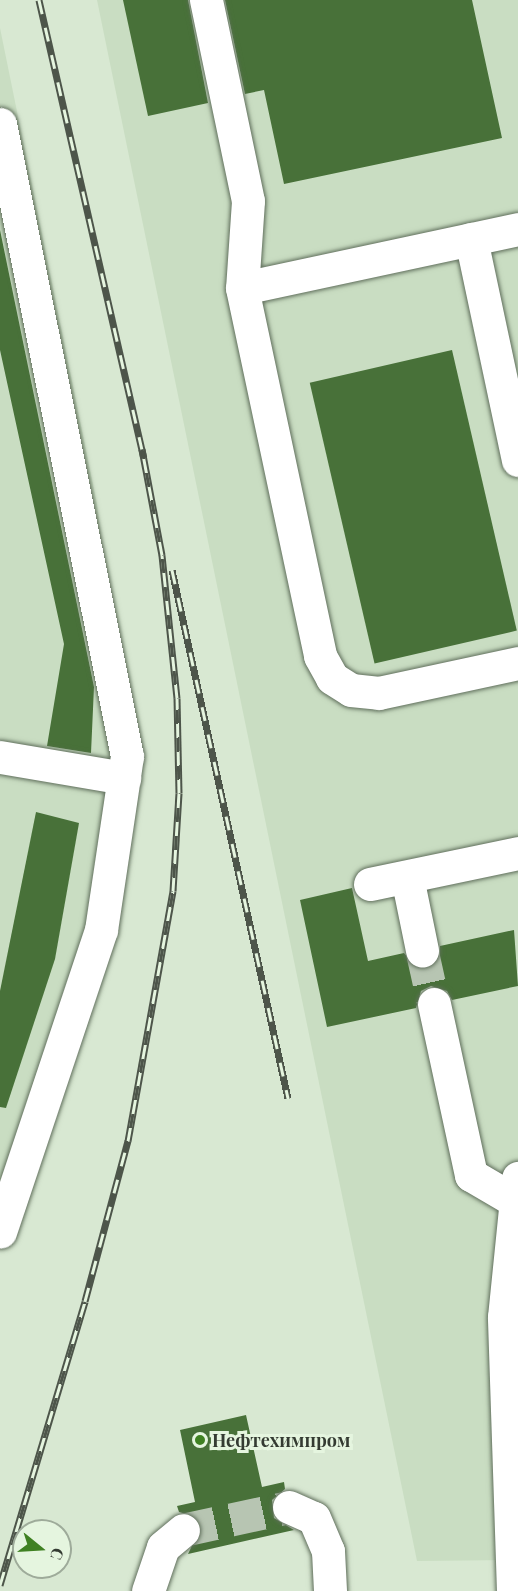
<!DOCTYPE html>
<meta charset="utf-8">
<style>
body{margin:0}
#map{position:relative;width:518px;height:1591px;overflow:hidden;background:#d8e8d2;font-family:"Playfair Display",serif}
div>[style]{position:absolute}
.built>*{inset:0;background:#c9ddc2}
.building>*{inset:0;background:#487139;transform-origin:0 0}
.minor-tunnel>*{height:33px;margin-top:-16.5px;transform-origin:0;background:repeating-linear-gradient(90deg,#b7c5b2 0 33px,transparent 0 49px)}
.roads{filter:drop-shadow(0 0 2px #606f5c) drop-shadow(0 0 2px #606f5c)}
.minor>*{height:33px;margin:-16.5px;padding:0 16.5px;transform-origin:16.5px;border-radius:16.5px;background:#fff}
.rail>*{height:7px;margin-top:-3.5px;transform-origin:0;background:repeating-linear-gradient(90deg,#e5f5df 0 14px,#4d554a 0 28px);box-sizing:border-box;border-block:2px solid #4d554a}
.dots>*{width:16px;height:16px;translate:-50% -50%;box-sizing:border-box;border:3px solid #e5f5df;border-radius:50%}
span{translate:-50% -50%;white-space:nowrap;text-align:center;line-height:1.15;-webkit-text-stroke:6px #e5f5df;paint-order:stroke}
.poi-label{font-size:18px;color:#343b32;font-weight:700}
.left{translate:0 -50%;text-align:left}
.north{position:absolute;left:12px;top:1519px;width:60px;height:60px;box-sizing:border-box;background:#e5f5df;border:2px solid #9eab9a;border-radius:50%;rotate:108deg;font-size:16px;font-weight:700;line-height:24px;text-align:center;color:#343b32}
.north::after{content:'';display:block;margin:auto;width:21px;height:27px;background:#3f8122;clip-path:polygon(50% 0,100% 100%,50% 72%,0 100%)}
</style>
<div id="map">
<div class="built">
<i style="clip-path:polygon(97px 0,518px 0,518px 1560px,417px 1561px)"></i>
<i style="clip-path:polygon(0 28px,97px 504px,125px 721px,108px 853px,0 1225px)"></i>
</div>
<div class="building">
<i style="clip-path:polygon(123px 0,188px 0,208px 103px,148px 116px)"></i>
<i style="clip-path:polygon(225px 0,472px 0,502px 138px,284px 184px,264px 90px,245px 94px)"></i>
<i style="clip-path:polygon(0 230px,94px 687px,91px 753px,47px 746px,64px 644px,0 350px)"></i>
<i style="left:452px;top:350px;width:288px;height:146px;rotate:77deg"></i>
<i style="clip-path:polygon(36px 812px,79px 823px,55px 959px,6px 1108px,0 1107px,0 991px)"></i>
<i style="clip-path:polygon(352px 888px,368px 961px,404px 953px,416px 968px,426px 968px,440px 956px,440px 946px,514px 930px,518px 986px,452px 1000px,447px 991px,431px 986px,421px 991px,416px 1008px,327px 1027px,300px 900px)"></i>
<i style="clip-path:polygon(246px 1415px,262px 1487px,284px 1482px,285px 1489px,272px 1500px,274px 1518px,294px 1530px,188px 1554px,201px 1527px,197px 1517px,179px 1512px,177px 1506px,195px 1502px,180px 1430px)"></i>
</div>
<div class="minor-tunnel">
<i style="left:422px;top:950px;width:55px;rotate:77.5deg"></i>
<i style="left:183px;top:1530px;width:108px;rotate:-12.2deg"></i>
</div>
<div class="roads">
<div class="minor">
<i style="left:206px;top:0;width:205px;rotate:78.2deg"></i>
<i style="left:248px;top:201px;width:87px;rotate:93.9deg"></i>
<i style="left:0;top:124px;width:645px;rotate:78.64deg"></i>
<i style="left:127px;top:756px;width:176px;rotate:98.5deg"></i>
<i style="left:101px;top:930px;width:318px;rotate:108.5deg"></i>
<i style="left:518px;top:229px;width:282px;rotate:167.9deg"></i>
<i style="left:242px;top:288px;width:376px;rotate:78deg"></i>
<i style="left:320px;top:656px;width:25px;rotate:61deg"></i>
<i style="left:332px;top:678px;width:22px;rotate:32deg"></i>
<i style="left:351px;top:690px;width:28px;rotate:6deg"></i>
<i style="left:379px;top:693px;width:142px;rotate:-12.2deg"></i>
<i style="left:471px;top:239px;width:226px;rotate:78deg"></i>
<i style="left:0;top:757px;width:126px;rotate:9.6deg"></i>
<i style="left:407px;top:877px;width:75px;rotate:78.4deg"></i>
<i style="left:370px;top:884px;width:151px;rotate:-11.8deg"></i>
<i style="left:434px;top:1004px;width:175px;rotate:77.8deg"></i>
<i style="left:471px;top:1175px;width:48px;rotate:30.3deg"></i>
<i style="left:289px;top:1507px;width:27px;rotate:24deg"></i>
<i style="left:314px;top:1518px;width:36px;rotate:67deg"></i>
<i style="left:328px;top:1551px;width:40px;rotate:87.1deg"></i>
<i style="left:148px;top:1591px;width:46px;rotate:-71.2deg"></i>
<i style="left:163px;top:1547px;width:26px;rotate:-40deg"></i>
<i style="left:513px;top:1591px;width:274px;rotate:-91.9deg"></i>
<i style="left:504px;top:1317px;width:140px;rotate:-84.2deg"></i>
</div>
</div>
<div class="rail">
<i style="left:39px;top:0;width:469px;rotate:77.1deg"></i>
<i style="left:172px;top:570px;width:541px;rotate:77.61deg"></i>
<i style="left:0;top:1585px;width:296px;rotate:-73.3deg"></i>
<i style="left:85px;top:1301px;width:166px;rotate:-75deg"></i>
<i style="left:128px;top:1141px;width:254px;rotate:-79.8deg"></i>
<i style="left:173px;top:891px;width:98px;rotate:-86.5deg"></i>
<i style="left:179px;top:793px;width:95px;rotate:-91.2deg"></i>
<i style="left:177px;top:698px;width:144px;rotate:-96deg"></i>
<i style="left:162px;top:555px;width:108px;rotate:-100.7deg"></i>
</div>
<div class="dots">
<i style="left:200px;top:1440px;background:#3f8122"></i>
</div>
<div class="poi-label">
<span class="left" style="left:212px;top:1440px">Нефтехимпром</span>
</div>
<div class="north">С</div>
</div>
